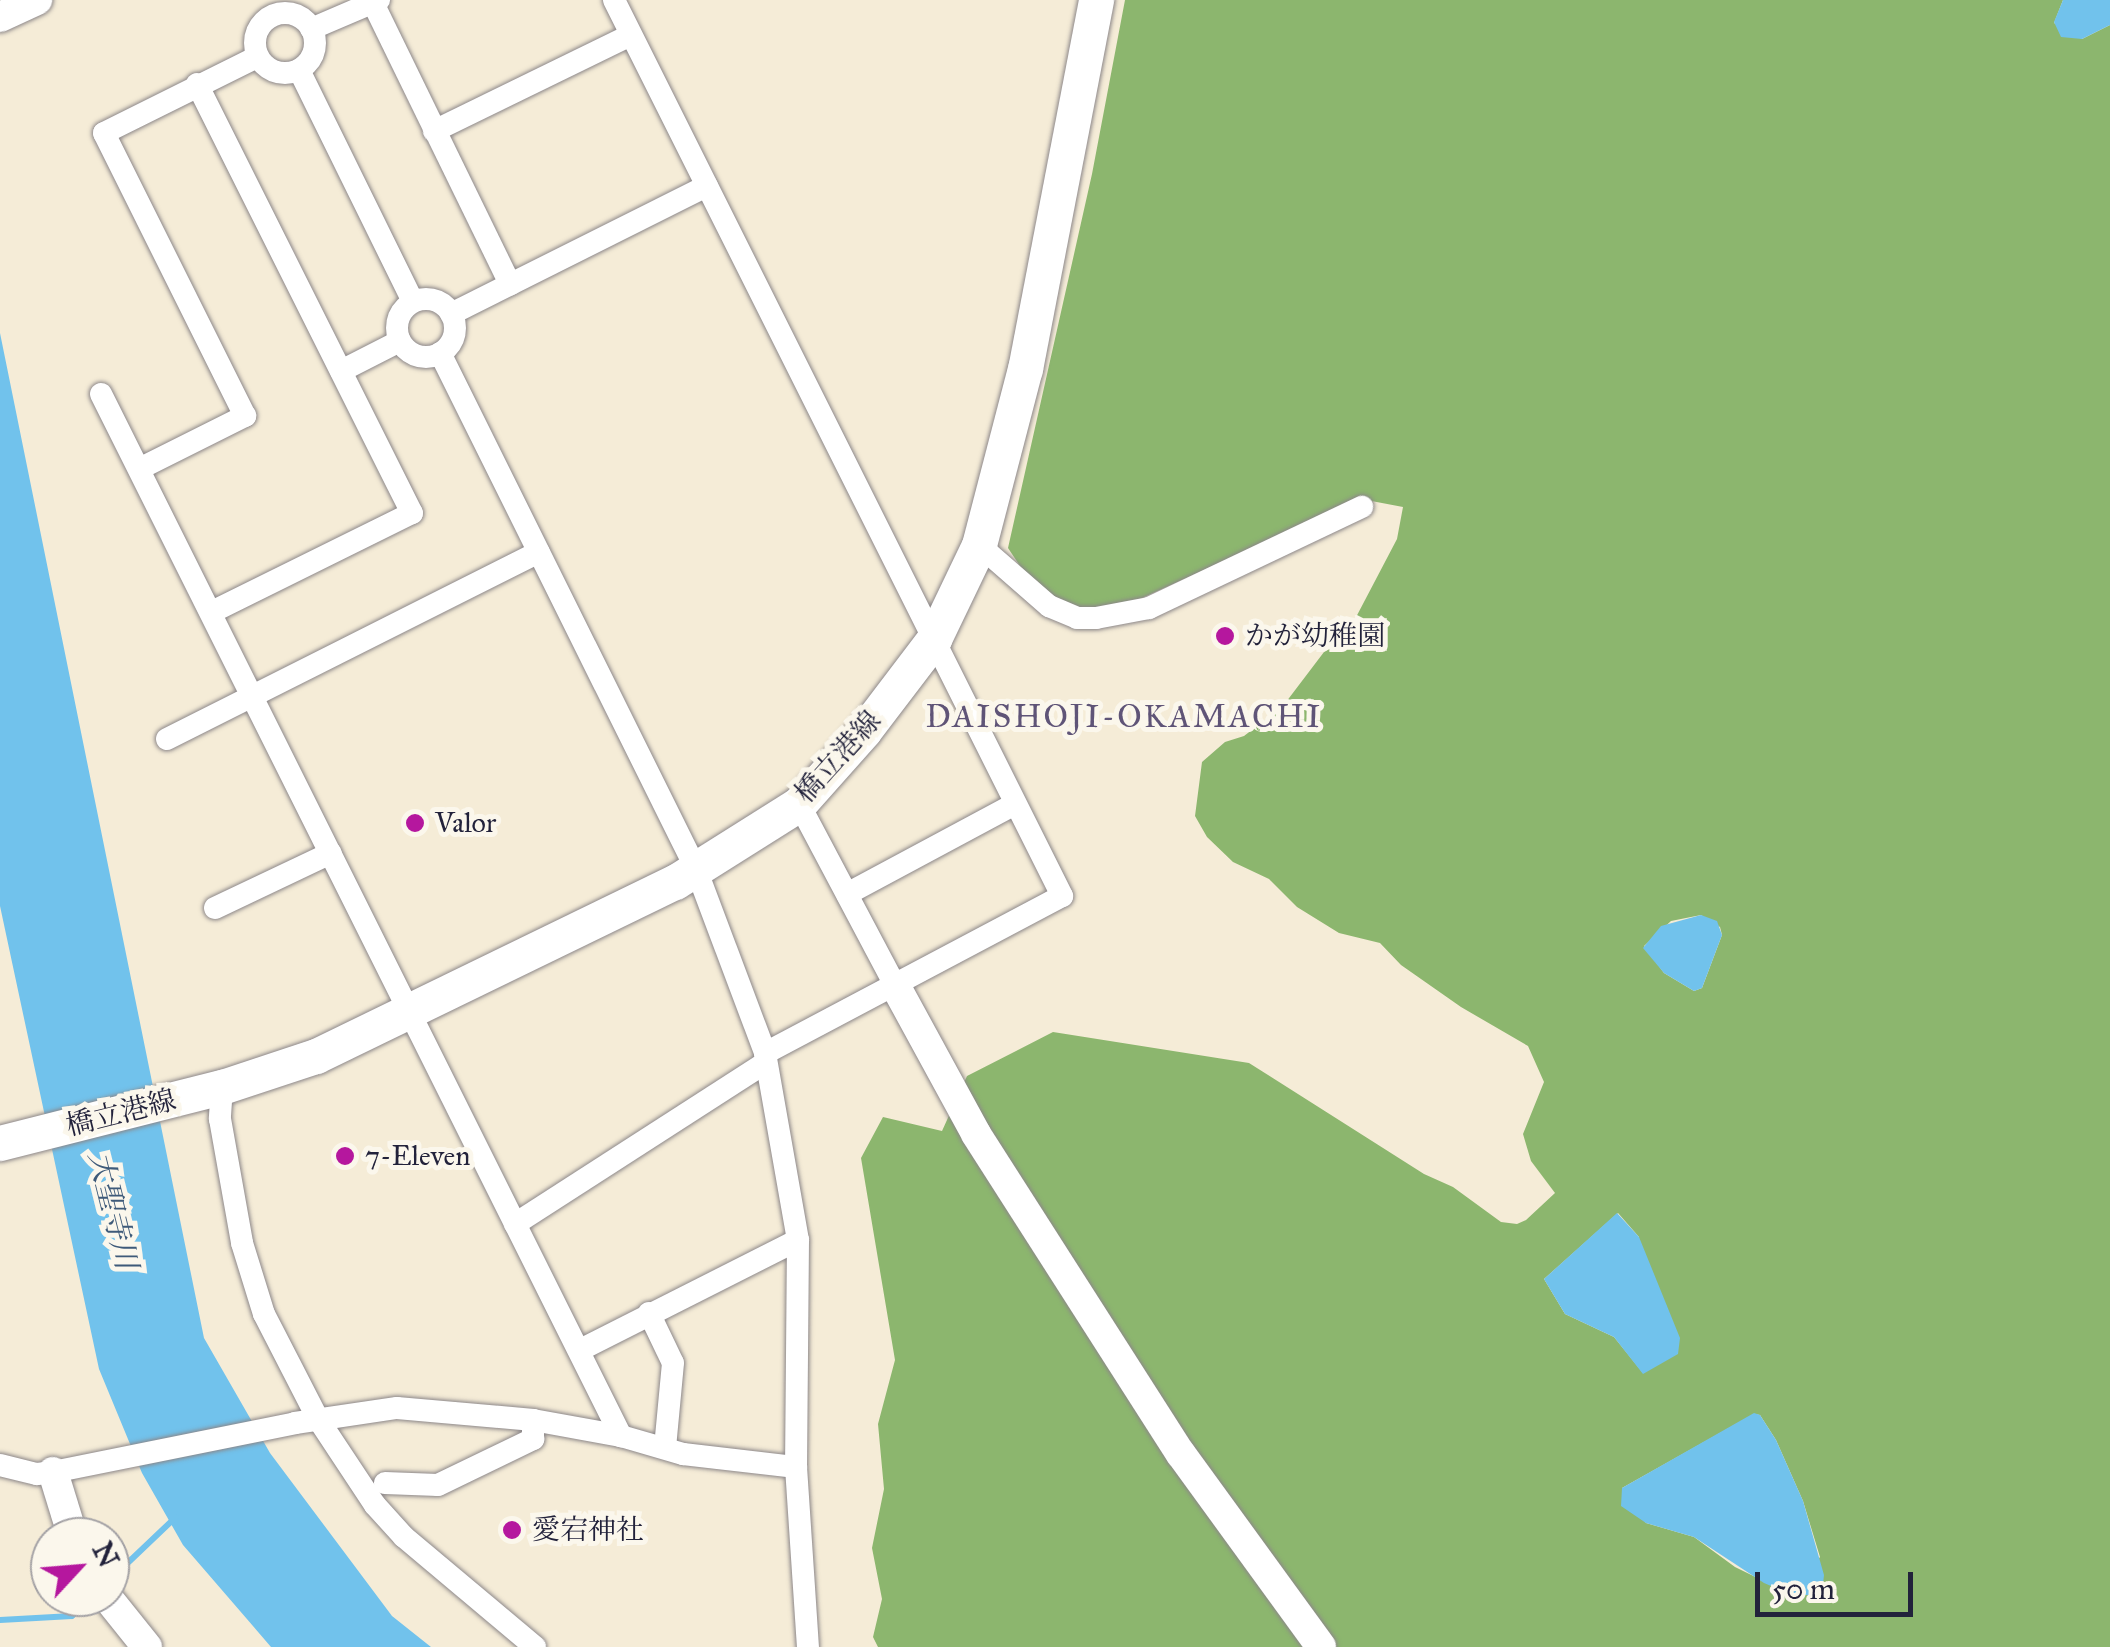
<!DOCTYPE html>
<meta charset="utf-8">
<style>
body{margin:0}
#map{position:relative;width:2110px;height:1647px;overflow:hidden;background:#f5ecd7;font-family:"IM FELL Great Primer","Noto Serif JP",serif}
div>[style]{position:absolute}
.forest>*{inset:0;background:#8cb66e}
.water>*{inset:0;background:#71c2ec}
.stream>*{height:6px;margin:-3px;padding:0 3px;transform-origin:3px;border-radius:3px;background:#71c2ec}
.roads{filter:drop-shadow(0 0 2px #8c8789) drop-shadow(0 0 2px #8c8789)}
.street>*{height:22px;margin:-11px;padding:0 11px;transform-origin:11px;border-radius:11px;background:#fff}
.street>.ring{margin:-11px;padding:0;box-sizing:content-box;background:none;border:22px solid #fff;border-radius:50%}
.secondary>*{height:30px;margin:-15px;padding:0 15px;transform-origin:15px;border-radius:15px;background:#fff}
.primary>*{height:35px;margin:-17.5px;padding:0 17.5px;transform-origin:17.5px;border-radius:17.5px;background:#fff}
.dots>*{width:28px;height:28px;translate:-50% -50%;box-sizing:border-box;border:5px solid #fbf7ec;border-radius:50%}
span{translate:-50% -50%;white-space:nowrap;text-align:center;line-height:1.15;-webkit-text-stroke:10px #fbf7ec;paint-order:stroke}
.poi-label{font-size:28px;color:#22223b}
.left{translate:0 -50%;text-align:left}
.street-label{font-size:28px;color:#22223b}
.water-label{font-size:30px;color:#3e5a79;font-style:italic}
.quarter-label{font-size:32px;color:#5f5477;letter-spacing:2.5px}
.north{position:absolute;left:30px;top:1517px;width:100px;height:100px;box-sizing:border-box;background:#fbf7ec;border:2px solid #a4a2a5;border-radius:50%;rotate:64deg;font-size:28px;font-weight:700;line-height:40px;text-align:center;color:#22223b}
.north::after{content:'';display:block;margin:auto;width:35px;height:45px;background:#b5179e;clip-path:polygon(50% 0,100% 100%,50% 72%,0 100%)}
.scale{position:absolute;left:1755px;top:1572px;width:158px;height:45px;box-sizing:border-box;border:5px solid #22223b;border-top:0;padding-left:12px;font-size:30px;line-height:35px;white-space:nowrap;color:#22223b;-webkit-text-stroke:8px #fbf7ec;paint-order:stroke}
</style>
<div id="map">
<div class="forest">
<i style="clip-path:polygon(evenodd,1125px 0,2063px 0,2054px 23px,2082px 39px,2110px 25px,2110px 1647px,878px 1647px,873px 1637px,882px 1599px,872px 1548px,884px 1489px,878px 1424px,895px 1360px,861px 1158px,883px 1117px,942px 1131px,967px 1076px,1053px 1032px,1249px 1063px,1424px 1174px,1453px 1187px,1501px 1222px,1517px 1224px,1526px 1220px,1555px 1193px,1531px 1161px,1523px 1134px,1544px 1082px,1528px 1046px,1461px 1007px,1401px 965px,1380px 943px,1339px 933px,1297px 907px,1269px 879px,1233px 862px,1207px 837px,1195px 816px,1202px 762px,1225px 742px,1244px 736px,1283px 706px,1324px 652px,1343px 642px,1397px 539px,1403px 507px,1361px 499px,1122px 607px,1070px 609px,1024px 572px,1008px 548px,1092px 174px,1125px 0,1701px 915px,1720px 927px,1722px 935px,1702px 988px,1694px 991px,1664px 973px,1644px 946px,1671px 921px,1701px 915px,1125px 0,1618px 1213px,1639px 1237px,1643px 1373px,1614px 1337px,1565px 1314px,1544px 1279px,1618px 1213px,1125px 0,1754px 1414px,1760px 1415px,1776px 1440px,1803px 1501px,1820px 1557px,1792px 1595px,1735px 1567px,1694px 1537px,1646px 1523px,1622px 1488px,1754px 1414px)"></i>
</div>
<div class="water">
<i style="clip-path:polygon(2063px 0,2110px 0,2110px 25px,2082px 39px,2061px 37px,2054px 22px)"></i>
<i style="clip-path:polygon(0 333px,204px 1338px,270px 1453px,392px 1616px,431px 1647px,271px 1647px,183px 1545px,142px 1473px,99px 1369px,0 906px)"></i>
<i style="clip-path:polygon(1701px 915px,1717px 921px,1722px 935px,1702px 988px,1694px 991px,1664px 973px,1643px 948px,1661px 926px)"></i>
<i style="clip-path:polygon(1617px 1213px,1639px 1237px,1680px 1338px,1678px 1354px,1643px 1374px,1614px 1337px,1565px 1314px,1544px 1279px)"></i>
<i style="clip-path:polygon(1754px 1413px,1760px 1415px,1776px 1440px,1803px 1501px,1824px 1575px,1823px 1584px,1811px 1595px,1792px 1595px,1764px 1583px,1694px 1537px,1646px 1523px,1621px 1506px,1622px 1488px)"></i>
</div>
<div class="stream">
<i style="left:115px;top:1575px;width:84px;rotate:-43.6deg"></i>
<i style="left:0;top:1620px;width:72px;rotate:-3.2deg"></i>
<i style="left:72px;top:1616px;width:21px;rotate:-45deg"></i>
</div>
<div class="roads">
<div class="street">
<i style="left:614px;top:0;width:1002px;rotate:63.43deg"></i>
<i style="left:1062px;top:896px;width:336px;rotate:152.1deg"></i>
<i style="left:373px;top:3px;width:313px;rotate:64deg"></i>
<i class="ring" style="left:255px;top:13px;width:38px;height:38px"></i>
<i style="left:311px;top:29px;width:74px;rotate:-23.1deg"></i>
<i style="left:299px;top:70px;width:258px;rotate:63.8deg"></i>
<i style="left:197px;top:84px;width:480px;rotate:63.4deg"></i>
<i style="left:412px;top:513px;width:223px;rotate:153.7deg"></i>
<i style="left:434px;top:131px;width:219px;rotate:-26deg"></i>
<i class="ring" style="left:397px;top:299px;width:36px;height:36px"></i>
<i style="left:451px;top:314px;width:286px;rotate:-26.6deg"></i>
<i style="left:440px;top:353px;width:576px;rotate:63.61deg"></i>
<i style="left:696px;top:869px;width:197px;rotate:69.4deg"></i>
<i style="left:765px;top:1053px;width:190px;rotate:80deg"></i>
<i style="left:798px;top:1240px;width:227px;rotate:90.5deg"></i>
<i style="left:796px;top:1467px;width:180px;rotate:86.2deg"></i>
<i style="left:341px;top:371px;width:66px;rotate:-27deg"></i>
<i style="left:101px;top:394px;width:1165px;rotate:63.48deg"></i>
<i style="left:139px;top:469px;width:119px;rotate:-26.6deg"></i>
<i style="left:245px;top:416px;width:316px;rotate:-116.5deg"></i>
<i style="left:104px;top:133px;width:171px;rotate:-26.4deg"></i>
<i style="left:979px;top:545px;width:93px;rotate:41.1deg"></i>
<i style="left:1049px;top:606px;width:30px;rotate:23deg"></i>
<i style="left:1077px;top:618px;width:19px"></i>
<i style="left:1096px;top:618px;width:54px;rotate:-10.7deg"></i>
<i style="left:1149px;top:608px;width:236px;rotate:-25.4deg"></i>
<i style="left:167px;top:739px;width:416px;rotate:-26.7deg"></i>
<i style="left:799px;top:804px;width:207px;rotate:62.1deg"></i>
<i style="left:847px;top:894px;width:191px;rotate:-28.2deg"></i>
<i style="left:215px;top:908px;width:128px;rotate:-25.4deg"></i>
<i style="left:222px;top:1087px;width:32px;rotate:94deg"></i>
<i style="left:220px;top:1119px;width:126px;rotate:79.9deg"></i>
<i style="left:242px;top:1243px;width:74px;rotate:72.8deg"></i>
<i style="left:264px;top:1314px;width:118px;rotate:62.8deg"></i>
<i style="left:318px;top:1419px;width:103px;rotate:56.5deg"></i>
<i style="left:375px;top:1505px;width:43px;rotate:47.8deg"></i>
<i style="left:404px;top:1537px;width:171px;rotate:40deg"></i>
<i style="left:515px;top:1224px;width:297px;rotate:-32.8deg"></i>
<i style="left:649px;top:1313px;width:55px;rotate:64.4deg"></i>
<i style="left:673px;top:1363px;width:85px;rotate:95.4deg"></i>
<i style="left:580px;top:1350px;width:244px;rotate:-26.8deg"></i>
<i style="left:0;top:1465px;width:38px;rotate:14deg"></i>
<i style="left:37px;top:1474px;width:16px;rotate:-7deg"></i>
<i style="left:53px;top:1472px;width:247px;rotate:-11.4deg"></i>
<i style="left:295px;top:1423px;width:103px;rotate:-8.4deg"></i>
<i style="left:397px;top:1408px;width:137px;rotate:5deg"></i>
<i style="left:533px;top:1420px;width:89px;rotate:10.3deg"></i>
<i style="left:621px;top:1436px;width:65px;rotate:16.2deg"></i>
<i style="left:683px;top:1454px;width:114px;rotate:6.6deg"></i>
<i style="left:385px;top:1483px;width:53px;rotate:2.2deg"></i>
<i style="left:438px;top:1485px;width:106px;rotate:-25.8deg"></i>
<i style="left:533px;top:1439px;width:19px;rotate:-90deg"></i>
</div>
<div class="secondary">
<i style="left:0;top:17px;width:41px;rotate:-24.7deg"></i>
<i style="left:896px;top:987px;width:167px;rotate:61.4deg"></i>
<i style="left:976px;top:1134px;width:380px;rotate:57.4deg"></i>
<i style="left:1181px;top:1454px;width:238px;rotate:54deg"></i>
<i style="left:53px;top:1472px;width:68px;rotate:72.9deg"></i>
<i style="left:107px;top:1597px;width:64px;rotate:51.3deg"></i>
</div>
<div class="primary">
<i style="left:0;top:1143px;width:229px;rotate:-14.2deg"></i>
<i style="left:222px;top:1087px;width:99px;rotate:-18.3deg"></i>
<i style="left:316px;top:1056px;width:399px;rotate:-25.9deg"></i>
<i style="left:675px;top:882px;width:146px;rotate:-32.2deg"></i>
<i style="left:799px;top:804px;width:98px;rotate:-48.3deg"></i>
<i style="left:864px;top:731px;width:116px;rotate:-52.7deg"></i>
<i style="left:934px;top:639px;width:104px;rotate:-64.4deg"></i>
<i style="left:979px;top:545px;width:182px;rotate:-75.4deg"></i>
<i style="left:1025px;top:369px;width:376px;rotate:-79.1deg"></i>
</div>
</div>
<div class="dots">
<i style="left:1225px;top:636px;background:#b5179e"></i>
<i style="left:415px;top:823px;background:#b5179e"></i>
<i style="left:345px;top:1156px;background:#b5179e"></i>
<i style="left:512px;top:1530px;background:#b5179e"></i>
</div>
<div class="poi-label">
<span class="left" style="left:1245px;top:636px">かが幼稚園</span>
<span class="left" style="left:435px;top:823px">Valor</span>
<span class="left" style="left:365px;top:1156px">7-Eleven</span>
<span class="left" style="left:532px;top:1530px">愛宕神社</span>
</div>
<div class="street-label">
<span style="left:838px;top:757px;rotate:-48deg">橋立港線</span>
<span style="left:121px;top:1113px;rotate:-14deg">橋立港線</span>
</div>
<div class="water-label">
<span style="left:113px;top:1210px;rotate:76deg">大聖寺川</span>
</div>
<div class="quarter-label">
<span style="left:1124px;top:717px">DAISHOJI-OKAMACHI</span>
</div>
<div class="north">N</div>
<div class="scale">50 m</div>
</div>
